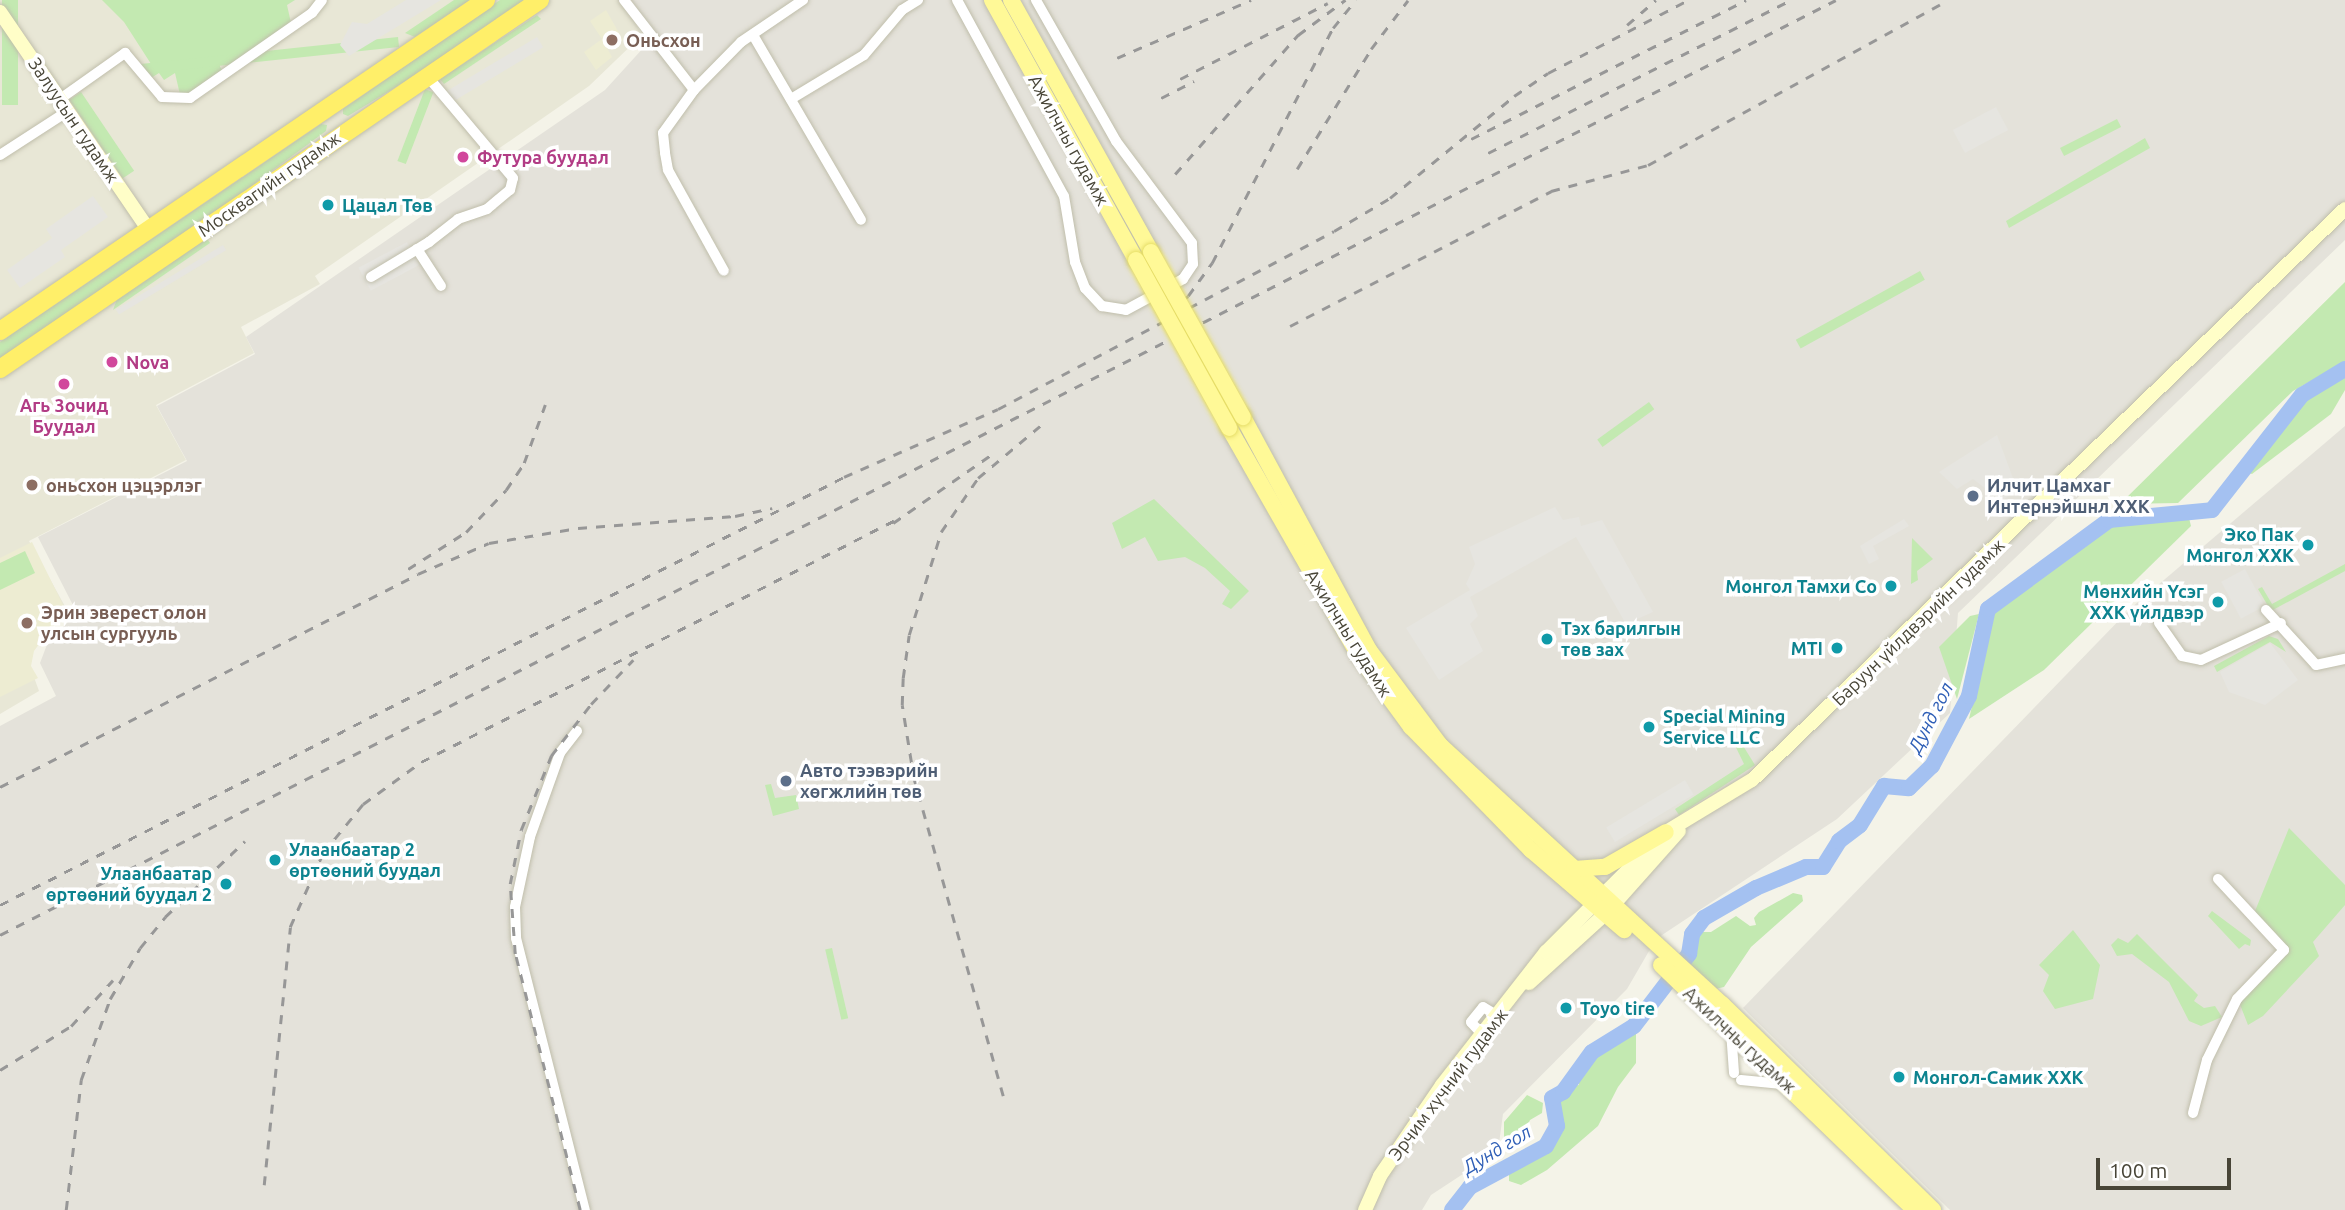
<!DOCTYPE html>
<meta charset="utf-8">
<style>
body{margin:0}
#map{position:relative;width:2345px;height:1210px;overflow:hidden;background:#f4f3e8;font-family:Ubuntu,sans-serif}
div>[style]{position:absolute}
.residential>*{inset:0;background:#e8e7d6}
.industrial>*{inset:0;background:#e4e2da}
.education>*{inset:0;background:#edecd2}
.green>*{inset:0;background:#c3e9b1;transform-origin:0 0}
.parking>*{inset:0;background:#e6e5e0;transform-origin:0 0}
.river>*{height:16px;margin:-8px;padding:0 8px;transform-origin:8px;border-radius:8px;background:#a4c1f1}
.roads{filter:drop-shadow(0 0 2px #c0beab) drop-shadow(0 0 2px #c0beab)}
.street>*{height:10px;margin:-5px;padding:0 5px;transform-origin:5px;border-radius:5px;background:#fff}
.secondary>*{height:14px;margin:-7px;padding:0 7px;transform-origin:7px;border-radius:7px;background:#fffec8}
.primary>*{height:16px;margin:-8px;padding:0 8px;transform-origin:8px;border-radius:8px;background:#fff997}
.highway>*{height:18px;margin:-9px;padding:0 9px;transform-origin:9px;border-radius:9px;background:#ffef69}
.rail>*{height:2.5px;margin-top:-1.25px;transform-origin:0;background:repeating-linear-gradient(90deg,#979797 0 9px,transparent 0 18px)}
.bridges{filter:drop-shadow(0 0 2px #e5dc66) drop-shadow(0 0 2px #e5dc66)}
.primary-bridge>*{height:16px;margin:-8px;padding:0 8px;transform-origin:8px;border-radius:8px;background:#fff997}
.dots>*{width:19px;height:19px;translate:-50% -50%;box-sizing:border-box;border:4px solid #fff;border-radius:50%}
span{translate:-50% -50%;white-space:nowrap;text-align:center;line-height:1.15;-webkit-text-stroke:7px #fff;paint-order:stroke}
.education-label{font-size:18px;color:#785e54;font-weight:700}
.left{translate:0 -50%;text-align:left}
.street-label{font-size:18px;color:#484537}
.hotel-label{font-size:18px;color:#b23c85;font-weight:700}
.culture-label{font-size:18px;color:#0d838f;font-weight:700}
.right{translate:-100% -50%;text-align:right}
.service-label{font-size:18px;color:#4e5e75;font-weight:700}
.water-label{font-size:19px;color:#2e5eb6;font-style:italic}
.scale{position:absolute;left:2096px;top:1158px;width:135px;height:32px;box-sizing:border-box;border:4px solid #484537;border-top:0;padding-left:9px;font-size:21px;line-height:24px;white-space:nowrap;color:#484537;-webkit-text-stroke:5px #fff;paint-order:stroke}
</style>
<div id="map">
<div class="residential">
<i style="clip-path:polygon(0 0,622px 0,642px 35px,589px 86px,315px 276px,320px 284px,241px 327px,254px 353px,156px 405px,186px 460px,29px 541px,67px 610px,27px 658px,39px 691px,0 714px)"></i>
</div>
<div class="industrial">
<i style="clip-path:polygon(631px 0,2345px 0,2345px 240px,1958px 613px,1950px 713px,1837px 819px,1656px 939px,1627px 989px,1503px 1114px,1498px 1151px,1431px 1195px,1422px 1210px,0 1210px,0 726px,56px 696px,40px 663px,48px 642px,77px 613px,38px 537px,187px 461px,157px 406px,255px 354px,246px 337px,605px 90px,655px 35px)"></i>
<i style="clip-path:polygon(2345px 426px,2345px 1210px,1950px 1210px,1743px 1008px,2131px 608px)"></i>
</div>
<div class="education">
<i style="clip-path:polygon(606px 10px,623px 40px,607px 48px,612px 57px,596px 70px,584px 52px,602px 39px,590px 21px)"></i>
<i style="clip-path:polygon(32px 542px,65px 609px,34px 651px,31px 666px,38px 678px,0 697px,0 558px)"></i>
</div>
<div class="green">
<i style="left:2px;top:0;width:16px;height:105px"></i>
<i style="clip-path:polygon(102px 0,295px 0,287px 5px,291px 23px,239px 66px,232px 57px,219px 64px,224px 75px,181px 99px,175px 73px,164px 80px,159px 73px,151px 78px,148px 72px,153px 67px,124px 22px)"></i>
<i style="clip-path:polygon(454px 0,470px 0,415px 37px,405px 33px)"></i>
<i style="clip-path:polygon(500px 0,528px 0,434px 64px,348px 116px,343px 114px,343px 109px)"></i>
<i style="clip-path:polygon(537px 15px,541px 19px,444px 84px,440px 79px)"></i>
<i style="left:398px;top:37px;width:10px;height:259px;rotate:84deg"></i>
<i style="left:425px;top:89px;width:9px;height:77px;rotate:21deg"></i>
<i style="left:81px;top:92px;width:95px;height:14px;rotate:56deg"></i>
<i style="left:2117px;top:119px;width:9px;height:64px;rotate:63deg"></i>
<i style="clip-path:polygon(321px 124px,327px 125px,326px 131px,246px 190px,0 360px,0 342px)"></i>
<i style="clip-path:polygon(2145px 138px,2150px 148px,2009px 228px,2006px 221px)"></i>
<i style="clip-path:polygon(206px 237px,210px 243px,113px 310px,117px 299px)"></i>
<i style="left:1920px;top:271px;width:10px;height:142px;rotate:61deg"></i>
<i style="clip-path:polygon(2345px 282px,2345px 362px,2293px 391px,2178px 503px,2120px 504px)"></i>
<i style="clip-path:polygon(2345px 373px,2345px 390px,2331px 414px,2252px 474px,2235px 468px,2303px 398px)"></i>
<i style="left:1649px;top:402px;width:9px;height:64px;rotate:54deg"></i>
<i style="clip-path:polygon(1154px 499px,1249px 591px,1231px 609px,1222px 604px,1230px 591px,1205px 568px,1185px 557px,1158px 561px,1145px 537px,1122px 549px,1112px 523px)"></i>
<i style="clip-path:polygon(2189px 518px,2191px 526px,2044px 670px,1969px 719px,1994px 610px,2112px 524px)"></i>
<i style="clip-path:polygon(1912px 538px,1933px 559px,1917px 571px,1918px 580px,1911px 584px)"></i>
<i style="clip-path:polygon(25px 551px,35px 573px,0 590px,0 563px)"></i>
<i style="clip-path:polygon(2345px 564px,2345px 571px,2271px 611px,2258px 589px,2262px 587px,2272px 604px)"></i>
<i style="clip-path:polygon(1979px 614px,1957px 699px,1939px 647px,1970px 616px)"></i>
<i style="clip-path:polygon(2269px 636px,2278px 639px,2286px 652px,2270px 642px,2217px 672px,2214px 666px)"></i>
<i style="clip-path:polygon(1732px 728px,1755px 765px,1679px 815px,1675px 809px,1744px 764px,1728px 731px)"></i>
<i style="clip-path:polygon(771px 784px,775px 798px,796px 795px,799px 809px,773px 816px,765px 785px)"></i>
<i style="clip-path:polygon(2289px 828px,2345px 885px,2345px 905px,2313px 942px,2319px 956px,2263px 1016px,2248px 1025px,2239px 1002px,2286px 950px,2255px 911px)"></i>
<i style="clip-path:polygon(1793px 893px,1802px 895px,1803px 901px,1751px 947px,1724px 987px,1711px 990px,1689px 967px,1698px 932px,1711px 932px,1736px 916px,1750px 926px,1756px 925px,1754px 918px,1759px 912px)"></i>
<i style="clip-path:polygon(2212px 911px,2251px 940px,2250px 946px,2245px 944px,2239px 949px,2208px 916px)"></i>
<i style="clip-path:polygon(2073px 930px,2100px 965px,2093px 999px,2055px 1009px,2043px 991px,2049px 975px,2039px 965px)"></i>
<i style="clip-path:polygon(2137px 934px,2198px 995px,2194px 1001px,2204px 1008px,2215px 1006px,2222px 1017px,2201px 1026px,2189px 1021px,2169px 982px,2132px 954px,2117px 956px,2111px 945px,2118px 938px,2128px 943px)"></i>
<i style="left:832px;top:948px;width:72px;height:7px;rotate:77deg"></i>
<i style="clip-path:polygon(1649px 999px,1636px 1029px,1636px 1063px,1618px 1087px,1598px 1126px,1547px 1170px,1521px 1185px,1509px 1181px,1509px 1164px,1531px 1155px,1552px 1133px,1548px 1097px,1561px 1087px,1579px 1085px,1579px 1073px,1588px 1067px,1592px 1056px,1624px 1041px,1626px 1026px)"></i>
<i style="clip-path:polygon(1527px 1095px,1543px 1103px,1542px 1113px,1530px 1120px,1522px 1136px,1504px 1137px,1504px 1122px)"></i>
</div>
<div class="parking">
<i style="clip-path:polygon(406px 0,441px 0,349px 56px,340px 45px,352px 22px,367px 24px)"></i>
<i style="left:537px;top:37px;width:12px;height:106px;rotate:59deg"></i>
<i style="left:1996px;top:107px;width:26px;height:49px;rotate:62deg"></i>
<i style="clip-path:polygon(93px 196px,108px 217px,61px 250px,65px 257px,20px 288px,7px 270px,52px 238px,46px 229px)"></i>
<i style="left:407px;top:242px;width:26px;height:55px;rotate:62deg"></i>
<i style="left:223px;top:245px;width:6px;height:125px;rotate:59deg"></i>
<i style="clip-path:polygon(1997px 435px,2017px 489px,2002px 501px,1973px 479px,1957px 489px,1939px 472px)"></i>
<i style="clip-path:polygon(1555px 507px,1563px 520px,1579px 517px,1581px 526px,1602px 520px,1653px 612px,1626px 624px,1576px 537px,1470px 597px,1478px 616px,1470px 624px,1483px 651px,1439px 680px,1406px 628px,1470px 590px,1466px 584px,1475px 564px,1469px 547px)"></i>
<i style="clip-path:polygon(1904px 519px,1909px 526px,1873px 546px,1879px 559px,1869px 564px,1860px 546px)"></i>
<i style="left:2245px;top:569px;width:42px;height:27px;rotate:62deg"></i>
<i style="clip-path:polygon(2270px 643px,2298px 680px,2265px 705px,2229px 692px,2220px 672px)"></i>
<i style="left:1685px;top:780px;width:17px;height:92px;rotate:59deg"></i>
</div>
<div class="river">
<i style="left:1452px;top:1210px;width:29px;rotate:-52deg"></i>
<i style="left:1470px;top:1187px;width:86px;rotate:-28.3deg"></i>
<i style="left:1546px;top:1146px;width:23px;rotate:-61deg"></i>
<i style="left:1557px;top:1126px;width:28px;rotate:-100deg"></i>
<i style="left:1552px;top:1098px;width:13px;rotate:-29deg"></i>
<i style="left:1563px;top:1092px;width:49px;rotate:-54.1deg"></i>
<i style="left:1592px;top:1052px;width:49px;rotate:-31.8deg"></i>
<i style="left:1634px;top:1026px;width:91px;rotate:-52.6deg"></i>
<i style="left:1689px;top:954px;width:20px;rotate:-81deg"></i>
<i style="left:1692px;top:934px;width:20px;rotate:-53deg"></i>
<i style="left:1704px;top:918px;width:60px;rotate:-30deg"></i>
<i style="left:1756px;top:888px;width:54px;rotate:-22.8deg"></i>
<i style="left:1806px;top:867px;width:17px"></i>
<i style="left:1823px;top:867px;width:31px;rotate:-58deg"></i>
<i style="left:1839px;top:841px;width:26px;rotate:-37deg"></i>
<i style="left:1860px;top:825px;width:46px;rotate:-58.4deg"></i>
<i style="left:1884px;top:786px;width:25px;rotate:5deg"></i>
<i style="left:1909px;top:788px;width:32px;rotate:-44deg"></i>
<i style="left:1932px;top:766px;width:79px;rotate:-62.1deg"></i>
<i style="left:1969px;top:696px;width:89px;rotate:-77.7deg"></i>
<i style="left:1988px;top:609px;width:150px;rotate:-36.3deg"></i>
<i style="left:2109px;top:520px;width:103px;rotate:-5.5deg"></i>
<i style="left:2212px;top:510px;width:146px;rotate:-52deg"></i>
<i style="left:2302px;top:395px;width:50px;rotate:-31.2deg"></i>
</div>
<div class="roads">
<div class="street">
<i style="left:624px;top:0;width:114px;rotate:52.1deg"></i>
<i style="left:694px;top:90px;width:67px;rotate:-45.6deg"></i>
<i style="left:741px;top:42px;width:75px;rotate:-34.1deg"></i>
<i style="left:957px;top:0;width:223px;rotate:61.4deg"></i>
<i style="left:1064px;top:196px;width:67px;rotate:80.5deg"></i>
<i style="left:1075px;top:262px;width:28px;rotate:69deg"></i>
<i style="left:1085px;top:288px;width:25px;rotate:47deg"></i>
<i style="left:1102px;top:306px;width:24px;rotate:9deg"></i>
<i style="left:1126px;top:310px;width:65px;rotate:-28.5deg"></i>
<i style="left:1183px;top:279px;width:18px;rotate:-56deg"></i>
<i style="left:1193px;top:264px;width:21px;rotate:-93deg"></i>
<i style="left:1192px;top:243px;width:127px;rotate:-126.7deg"></i>
<i style="left:1116px;top:141px;width:162px;rotate:-119.6deg"></i>
<i style="left:753px;top:35px;width:214px;rotate:59.7deg"></i>
<i style="left:694px;top:90px;width:53px;rotate:125.8deg"></i>
<i style="left:663px;top:133px;width:20px;rotate:84deg"></i>
<i style="left:665px;top:153px;width:17px;rotate:80deg"></i>
<i style="left:668px;top:170px;width:115px;rotate:61deg"></i>
<i style="left:60px;top:99px;width:80px;rotate:-35.3deg"></i>
<i style="left:125px;top:53px;width:57px;rotate:49.9deg"></i>
<i style="left:162px;top:97px;width:28px;rotate:2deg"></i>
<i style="left:190px;top:98px;width:149px;rotate:-34.9deg"></i>
<i style="left:312px;top:13px;width:16px;rotate:-52deg"></i>
<i style="left:791px;top:99px;width:85px;rotate:-31.1deg"></i>
<i style="left:864px;top:55px;width:59px;rotate:-49.8deg"></i>
<i style="left:902px;top:10px;width:19px;rotate:-32deg"></i>
<i style="left:0;top:155px;width:81px;rotate:-32.9deg"></i>
<i style="left:417px;top:249px;width:44px;rotate:57deg"></i>
<i style="left:371px;top:277px;width:68px;rotate:-31.1deg"></i>
<i style="left:429px;top:242px;width:37px;rotate:-38deg"></i>
<i style="left:458px;top:219px;width:31px;rotate:-19deg"></i>
<i style="left:487px;top:209px;width:30px;rotate:-40deg"></i>
<i style="left:510px;top:190px;width:12px;rotate:-76deg"></i>
<i style="left:513px;top:178px;width:133px;rotate:-130.1deg"></i>
<i style="left:2266px;top:610px;width:74px;rotate:47.7deg"></i>
<i style="left:2316px;top:665px;width:30px;rotate:-12deg"></i>
<i style="left:2159px;top:623px;width:40px;rotate:55.1deg"></i>
<i style="left:2182px;top:656px;width:19px;rotate:12deg"></i>
<i style="left:2201px;top:660px;width:88px;rotate:-24.8deg"></i>
<i style="left:577px;top:731px;width:28px;rotate:128deg"></i>
<i style="left:560px;top:753px;width:89px;rotate:109.7deg"></i>
<i style="left:530px;top:837px;width:72px;rotate:102.1deg"></i>
<i style="left:515px;top:907px;width:31px;rotate:88deg"></i>
<i style="left:516px;top:938px;width:281px;rotate:75.8deg"></i>
<i style="left:1731px;top:1031px;width:42px;rotate:85.9deg"></i>
<i style="left:1482px;top:1034px;width:16px;rotate:-133deg"></i>
<i style="left:1471px;top:1022px;width:19px;rotate:-51deg"></i>
<i style="left:1483px;top:1007px;width:17px;rotate:31deg"></i>
<i style="left:1741px;top:1080px;width:41px;rotate:5.6deg"></i>
<i style="left:2193px;top:1113px;width:55px;rotate:-75.2deg"></i>
<i style="left:2207px;top:1060px;width:68px;rotate:-63.8deg"></i>
<i style="left:2237px;top:999px;width:68px;rotate:-46.2deg"></i>
<i style="left:2284px;top:950px;width:97px;rotate:-132.9deg"></i>
</div>
<div class="secondary">
<i style="left:0;top:12px;width:263px;rotate:55.7deg"></i>
<i style="left:1529px;top:983px;width:103px;rotate:-42.2deg"></i>
<i style="left:1605px;top:914px;width:111px;rotate:-48.3deg"></i>
<i style="left:1365px;top:1210px;width:37px;rotate:-66deg"></i>
<i style="left:1380px;top:1176px;width:110px;rotate:-55.7deg"></i>
<i style="left:1442px;top:1085px;width:169px;rotate:-52deg"></i>
<i style="left:1546px;top:952px;width:170px;rotate:-45deg"></i>
<i style="left:1666px;top:832px;width:100px;rotate:-31.2deg"></i>
<i style="left:1752px;top:780px;width:823px;rotate:-43.92deg"></i>
</div>
<div class="primary">
<i style="left:992px;top:0;width:297px;rotate:61deg"></i>
<i style="left:1011px;top:0;width:288px;rotate:60.9deg"></i>
<i style="left:1243px;top:417px;width:265px;rotate:61.6deg"></i>
<i style="left:1369px;top:650px;width:119px;rotate:53.2deg"></i>
<i style="left:1440px;top:745px;width:383px;rotate:42.6deg"></i>
<i style="left:1722px;top:1004px;width:295px;rotate:44.3deg"></i>
<i style="left:1229px;top:428px;width:262px;rotate:60.3deg"></i>
<i style="left:1359px;top:656px;width:88px;rotate:53.8deg"></i>
<i style="left:1411px;top:727px;width:172px;rotate:45.7deg"></i>
<i style="left:1531px;top:850px;width:123px;rotate:40.7deg"></i>
<i style="left:1574px;top:869px;width:31px;rotate:-4deg"></i>
<i style="left:1605px;top:867px;width:70px;rotate:-29.8deg"></i>
<i style="left:1661px;top:965px;width:353px;rotate:44deg"></i>
</div>
<div class="highway">
<i style="left:0;top:331px;width:588px;rotate:-34.26deg"></i>
<i style="left:0;top:369px;width:654px;rotate:-34.35deg"></i>
</div>
</div>
<div class="rail">
<i style="left:1627px;top:25px;width:38px;rotate:-41deg"></i>
<i style="left:1117px;top:58px;width:146px;rotate:-23.4deg"></i>
<i style="left:1180px;top:79px;width:166px;rotate:-27.2deg"></i>
<i style="left:1161px;top:98px;width:37px;rotate:-27deg"></i>
<i style="left:1471px;top:139px;width:308px;rotate:-26.8deg"></i>
<i style="left:1488px;top:153px;width:339px;rotate:-26.8deg"></i>
<i style="left:1297px;top:169px;width:141px;rotate:-58.3deg"></i>
<i style="left:1371px;top:49px;width:61px;rotate:-52.9deg"></i>
<i style="left:1175px;top:174px;width:186px;rotate:-48.5deg"></i>
<i style="left:1298px;top:35px;width:59px;rotate:-36.7deg"></i>
<i style="left:1169px;top:311px;width:24px;rotate:-38deg"></i>
<i style="left:1188px;top:296px;width:41px;rotate:-54deg"></i>
<i style="left:1212px;top:263px;width:264px;rotate:-62.8deg"></i>
<i style="left:1333px;top:28px;width:36px;rotate:-51deg"></i>
<i style="left:1290px;top:326px;width:294px;rotate:-27.3deg"></i>
<i style="left:1551px;top:191px;width:100px;rotate:-15deg"></i>
<i style="left:1648px;top:165px;width:342px;rotate:-28.8deg"></i>
<i style="left:893px;top:523px;width:119px;rotate:-34.8deg"></i>
<i style="left:408px;top:569px;width:69px;rotate:-32.5deg"></i>
<i style="left:466px;top:532px;width:58px;rotate:-46.4deg"></i>
<i style="left:506px;top:490px;width:32px;rotate:-56deg"></i>
<i style="left:524px;top:463px;width:62px;rotate:-70.1deg"></i>
<i style="left:0;top:787px;width:469px;rotate:-27deg"></i>
<i style="left:418px;top:574px;width:77px;rotate:-23.6deg"></i>
<i style="left:489px;top:543px;width:90px;rotate:-9.6deg"></i>
<i style="left:578px;top:528px;width:157px;rotate:-4.4deg"></i>
<i style="left:735px;top:516px;width:38px;rotate:-12deg"></i>
<i style="left:0;top:905px;width:946px;rotate:-26.89deg"></i>
<i style="left:844px;top:477px;width:168px;rotate:-23.8deg"></i>
<i style="left:998px;top:409px;width:380px;rotate:-27.9deg"></i>
<i style="left:1334px;top:231px;width:65px;rotate:-30.5deg"></i>
<i style="left:1390px;top:198px;width:161px;rotate:-39.4deg"></i>
<i style="left:1514px;top:96px;width:41px;rotate:-34.1deg"></i>
<i style="left:1548px;top:73px;width:158px;rotate:-27.5deg"></i>
<i style="left:0;top:935px;width:2060px;rotate:-26.99deg"></i>
<i style="left:0;top:1070px;width:84px;rotate:-31.8deg"></i>
<i style="left:71px;top:1026px;width:62px;rotate:-47.6deg"></i>
<i style="left:1003px;top:1096px;width:328px;rotate:-105.7deg"></i>
<i style="left:914px;top:780px;width:76px;rotate:-99.1deg"></i>
<i style="left:902px;top:705px;width:27px;rotate:-88deg"></i>
<i style="left:903px;top:678px;width:43px;rotate:-82.1deg"></i>
<i style="left:909px;top:635px;width:108px;rotate:-72.7deg"></i>
<i style="left:941px;top:532px;width:65px;rotate:-55.6deg"></i>
<i style="left:978px;top:478px;width:81px;rotate:-40deg"></i>
<i style="left:264px;top:1185px;width:259px;rotate:-84.2deg"></i>
<i style="left:290px;top:927px;width:81px;rotate:-66deg"></i>
<i style="left:323px;top:853px;width:63px;rotate:-50.8deg"></i>
<i style="left:363px;top:804px;width:72px;rotate:-35.9deg"></i>
<i style="left:421px;top:762px;width:537px;rotate:-27.04deg"></i>
<i style="left:66px;top:1210px;width:131px;rotate:-83.4deg"></i>
<i style="left:81px;top:1080px;width:86px;rotate:-70.3deg"></i>
<i style="left:110px;top:999px;width:59px;rotate:-59.5deg"></i>
<i style="left:140px;top:948px;width:40px;rotate:-51deg"></i>
<i style="left:165px;top:917px;width:110px;rotate:-43.5deg"></i>
<i style="left:580px;top:1210px;width:264px;rotate:-104.2deg"></i>
<i style="left:515px;top:954px;width:70px;rotate:-94.1deg"></i>
<i style="left:510px;top:884px;width:55px;rotate:-78.5deg"></i>
<i style="left:521px;top:830px;width:80px;rotate:-67.9deg"></i>
<i style="left:551px;top:756px;width:66px;rotate:-52.4deg"></i>
<i style="left:591px;top:704px;width:61px;rotate:-46.3deg"></i>
</div>
<div class="bridges">
<div class="primary-bridge">
<i style="left:1151px;top:252px;width:189px;rotate:60.9deg"></i>
<i style="left:1136px;top:260px;width:192px;rotate:61deg"></i>
</div>
</div>
<div class="dots">
<i style="left:612px;top:40px;background:#8d6e63"></i>
<i style="left:463px;top:157px;background:#d1479c"></i>
<i style="left:328px;top:205px;background:#0f9aa8"></i>
<i style="left:112px;top:362px;background:#d1479c"></i>
<i style="left:64px;top:384px;background:#d1479c"></i>
<i style="left:32px;top:485px;background:#8d6e63"></i>
<i style="left:1973px;top:496px;background:#5c6f8a"></i>
<i style="left:2308px;top:545px;background:#0f9aa8"></i>
<i style="left:1891px;top:586px;background:#0f9aa8"></i>
<i style="left:2218px;top:602px;background:#0f9aa8"></i>
<i style="left:27px;top:623px;background:#8d6e63"></i>
<i style="left:1547px;top:639px;background:#0f9aa8"></i>
<i style="left:1837px;top:648px;background:#0f9aa8"></i>
<i style="left:1649px;top:727px;background:#0f9aa8"></i>
<i style="left:786px;top:781px;background:#5c6f8a"></i>
<i style="left:275px;top:860px;background:#0f9aa8"></i>
<i style="left:226px;top:884px;background:#0f9aa8"></i>
<i style="left:1566px;top:1008px;background:#0f9aa8"></i>
<i style="left:1899px;top:1077px;background:#0f9aa8"></i>
</div>
<div class="education-label">
<span class="left" style="left:626px;top:40px">Оньсхон</span>
<span class="left" style="left:46px;top:485px">оньсхон цэцэрлэг</span>
<span class="left" style="left:41px;top:623px">Эрин эверест олон<br>улсын сургууль</span>
</div>
<div class="street-label">
<span style="left:74px;top:120px;rotate:56deg">Залуусын гудамж</span>
<span style="left:1069px;top:140px;rotate:61deg">Ажилчны гудамж</span>
<span style="left:269px;top:184px;rotate:-35deg">Москвагийн гудамж</span>
<span style="left:1918px;top:622px;rotate:-44deg">Баруун үйлдвэрийн гудамж</span>
<span style="left:1349px;top:633px;rotate:58deg">Ажилчны гудамж</span>
<span style="left:1740px;top:1040px;rotate:43deg">Ажилчны гудамж</span>
<span style="left:1448px;top:1084px;rotate:-53deg">Эрчим хүчний гудамж</span>
</div>
<div class="hotel-label">
<span class="left" style="left:477px;top:157px">Футура буудал</span>
<span class="left" style="left:126px;top:362px">Nova</span>
<span style="left:64px;top:416px">Агь 3очид<br>Буудал</span>
</div>
<div class="culture-label">
<span class="left" style="left:342px;top:205px">Цацал Төв</span>
<span class="right" style="left:2294px;top:545px">Эко Пак<br>Монгол ХХК</span>
<span class="right" style="left:1877px;top:586px">Монгол Тамхи Со</span>
<span class="right" style="left:2204px;top:602px">Мөнхийн Үсэг<br>ХХК үйлдвэр</span>
<span class="left" style="left:1561px;top:639px">Тэх барилгын<br>төв зах</span>
<span class="right" style="left:1823px;top:648px">MTI</span>
<span class="left" style="left:1663px;top:727px">Special Mining<br>Service LLC</span>
<span class="left" style="left:289px;top:860px">Улаанбаатар 2<br>өртөөний буудал</span>
<span class="right" style="left:212px;top:884px">Улаанбаатар<br>өртөөний буудал 2</span>
<span class="left" style="left:1580px;top:1008px">Toyo tire</span>
<span class="left" style="left:1913px;top:1077px">Монгол-Самик ХХК</span>
</div>
<div class="service-label">
<span class="left" style="left:1987px;top:496px">Илчит Цамхаг<br>Интернэйшнл ХХК</span>
<span class="left" style="left:800px;top:781px">Авто тээвэрийн<br>хөгжлийн төв</span>
</div>
<div class="water-label">
<span style="left:1931px;top:718px;rotate:-63deg">Дунд гол</span>
<span style="left:1497px;top:1150px;rotate:-31deg">Дунд гол</span>
</div>
<div class="scale">100 m</div>
</div>
